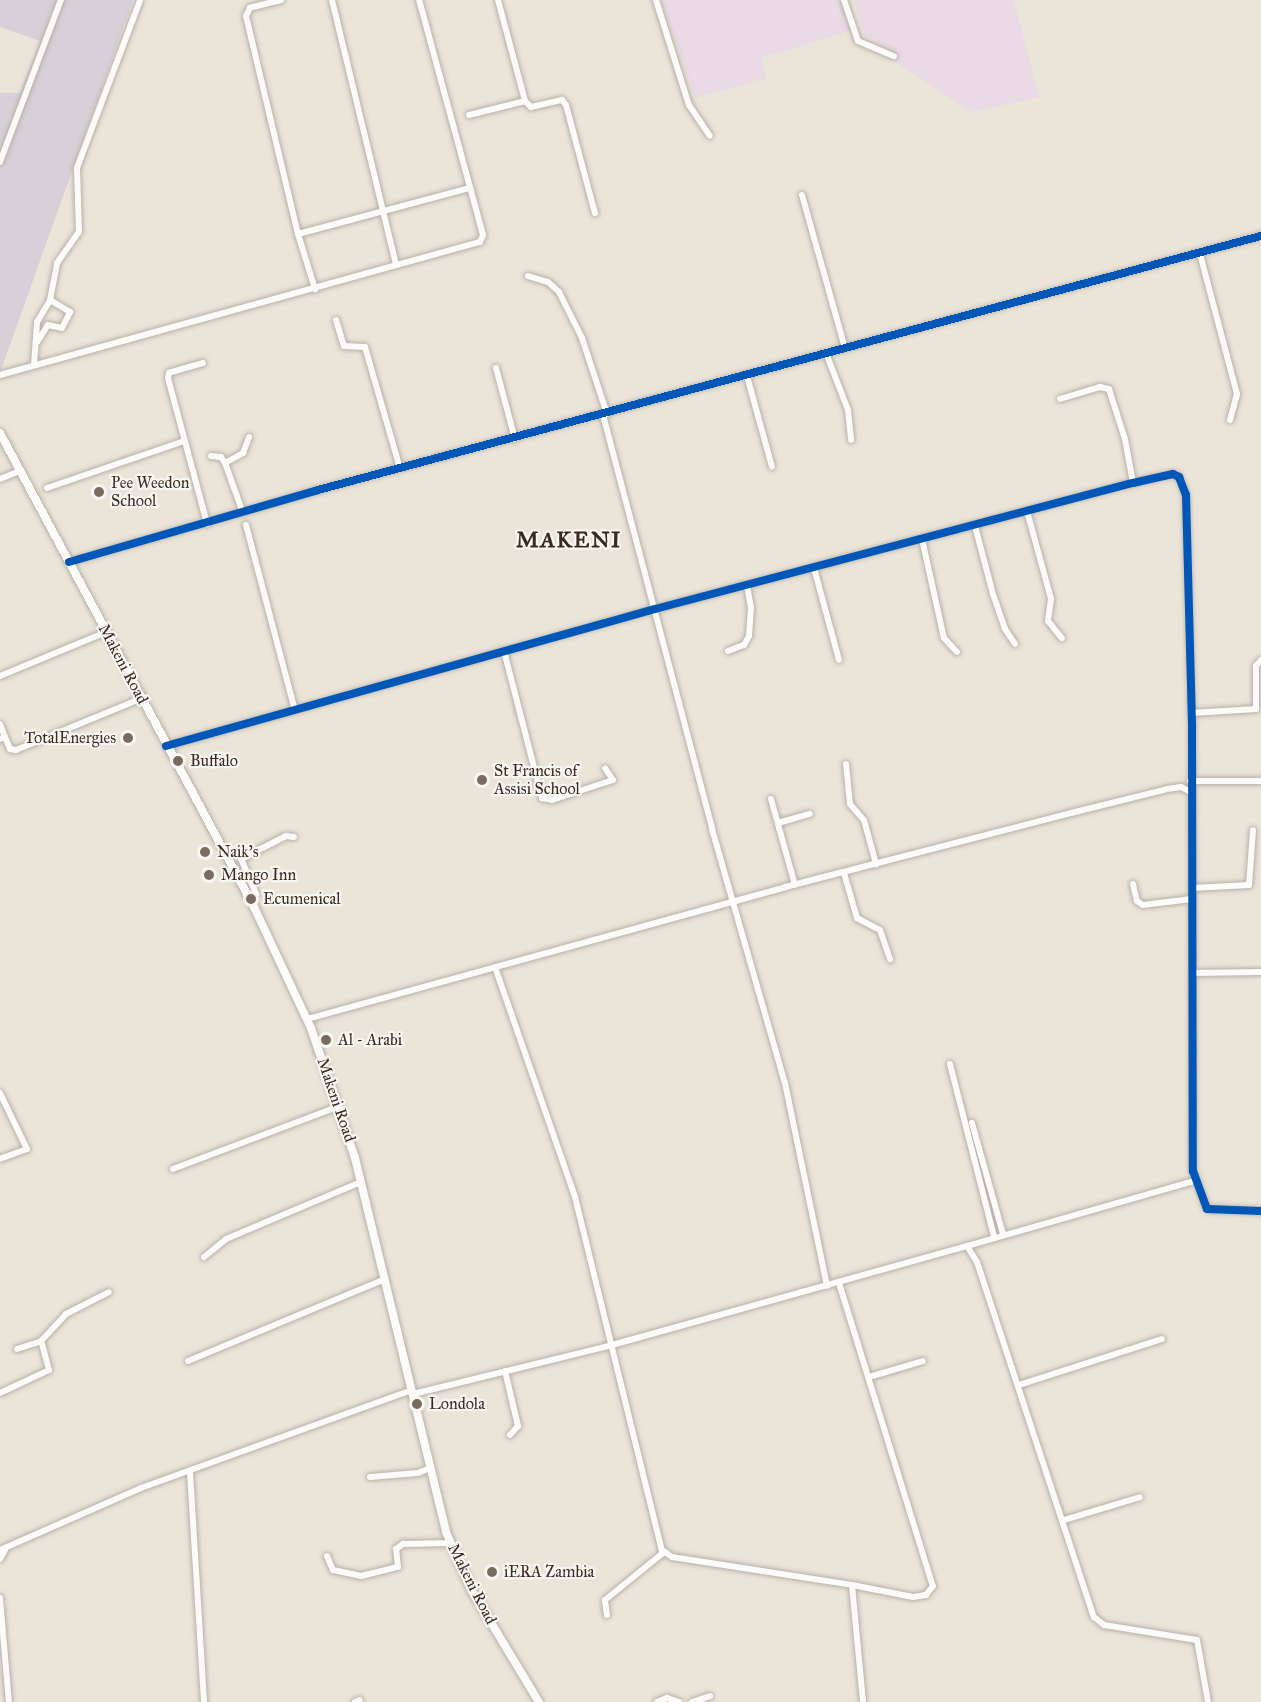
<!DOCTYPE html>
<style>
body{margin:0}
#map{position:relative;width:1261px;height:1702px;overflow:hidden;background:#ebe4d9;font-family:"IM FELL Great Primer",serif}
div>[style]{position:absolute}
.built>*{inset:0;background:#e9dae5}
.industrial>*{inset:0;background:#d8d0d8}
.roads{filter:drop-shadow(0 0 2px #b7b1a9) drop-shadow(0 0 2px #b7b1a9)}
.minor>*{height:6px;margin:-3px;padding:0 3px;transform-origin:3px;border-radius:3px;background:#fcfbf9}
.major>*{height:8px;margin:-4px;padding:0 4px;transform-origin:4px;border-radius:4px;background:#fcfbf9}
.cycleway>*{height:8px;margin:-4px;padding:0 4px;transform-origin:4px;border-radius:4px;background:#0057b8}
.dots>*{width:16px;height:16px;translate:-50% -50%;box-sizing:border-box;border:3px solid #f6f6f2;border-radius:50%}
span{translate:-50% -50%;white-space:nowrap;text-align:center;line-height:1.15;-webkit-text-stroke:4.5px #f6f6f2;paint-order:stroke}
.poi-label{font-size:16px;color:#3b2a1e}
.left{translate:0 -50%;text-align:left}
.right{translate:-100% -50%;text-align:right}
.street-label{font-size:16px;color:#3b2a1e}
.district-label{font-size:22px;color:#3b2a1e;font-weight:700;letter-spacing:1.5px}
</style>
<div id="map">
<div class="built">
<i style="clip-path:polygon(662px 0,843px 0,852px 30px,761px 58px,766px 78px,695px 98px)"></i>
<i style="clip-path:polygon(854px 0,1014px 0,1039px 97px,972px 112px,879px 51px,875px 39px,865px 36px)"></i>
</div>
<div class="industrial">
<i style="clip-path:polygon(0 0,133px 0,0 373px,0 93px,20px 93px,40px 41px,0 27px)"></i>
</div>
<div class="roads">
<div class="minor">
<i style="left:281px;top:0;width:32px;rotate:166deg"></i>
<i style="left:250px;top:8px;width:9px;rotate:117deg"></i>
<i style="left:246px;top:16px;width:224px;rotate:76.6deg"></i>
<i style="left:298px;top:234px;width:178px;rotate:-15deg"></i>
<i style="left:332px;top:0;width:273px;rotate:76.4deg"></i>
<i style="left:498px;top:0;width:105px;rotate:75deg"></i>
<i style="left:525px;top:101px;width:8px;rotate:45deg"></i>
<i style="left:531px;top:107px;width:32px;rotate:-13deg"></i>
<i style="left:562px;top:100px;width:6px;rotate:51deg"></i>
<i style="left:566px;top:105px;width:112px;rotate:75deg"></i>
<i style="left:656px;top:0;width:110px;rotate:72.6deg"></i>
<i style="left:689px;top:105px;width:37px;rotate:56deg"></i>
<i style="left:844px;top:0;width:43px;rotate:71.1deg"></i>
<i style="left:858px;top:41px;width:39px;rotate:23deg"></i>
<i style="left:469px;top:115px;width:58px;rotate:-14deg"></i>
<i style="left:0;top:162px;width:173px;rotate:-69.4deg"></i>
<i style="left:802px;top:195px;width:159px;rotate:74.3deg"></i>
<i style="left:298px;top:234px;width:58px;rotate:72.8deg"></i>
<i style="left:1200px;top:254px;width:145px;rotate:75.2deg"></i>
<i style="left:1237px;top:394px;width:27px;rotate:105deg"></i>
<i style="left:528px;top:276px;width:21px;rotate:17deg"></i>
<i style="left:548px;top:282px;width:15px;rotate:42deg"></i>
<i style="left:559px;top:292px;width:51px;rotate:63.4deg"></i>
<i style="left:582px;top:338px;width:80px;rotate:71.8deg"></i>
<i style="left:336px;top:320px;width:27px;rotate:73deg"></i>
<i style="left:344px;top:346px;width:21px;rotate:3deg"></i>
<i style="left:365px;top:347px;width:126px;rotate:73.9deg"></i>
<i style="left:37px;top:342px;width:20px;rotate:-57deg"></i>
<i style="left:48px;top:325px;width:14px;rotate:12deg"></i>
<i style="left:62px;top:328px;width:18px;rotate:-63deg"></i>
<i style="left:70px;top:312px;width:23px;rotate:-149deg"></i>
<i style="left:826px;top:353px;width:61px;rotate:68.9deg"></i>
<i style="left:848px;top:410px;width:30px;rotate:84deg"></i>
<i style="left:203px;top:363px;width:35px;rotate:164deg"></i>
<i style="left:169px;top:373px;width:5px;rotate:101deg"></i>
<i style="left:168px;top:378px;width:151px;rotate:75deg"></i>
<i style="left:34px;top:365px;width:43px;rotate:-86deg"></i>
<i style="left:37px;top:322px;width:26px;rotate:-59deg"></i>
<i style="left:50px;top:300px;width:38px;rotate:-79deg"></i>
<i style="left:57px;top:263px;width:38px;rotate:-55deg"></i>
<i style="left:79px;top:232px;width:64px;rotate:-91.8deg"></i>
<i style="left:77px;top:168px;width:179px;rotate:-69.4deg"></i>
<i style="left:496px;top:368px;width:73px;rotate:75deg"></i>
<i style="left:0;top:375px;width:498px;rotate:-15.5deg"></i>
<i style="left:480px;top:242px;width:8px;rotate:-67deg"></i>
<i style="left:483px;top:235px;width:244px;rotate:-105.2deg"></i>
<i style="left:747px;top:376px;width:94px;rotate:74.6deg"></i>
<i style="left:1060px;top:399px;width:42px;rotate:-16.7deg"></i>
<i style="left:1100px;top:387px;width:9px;rotate:13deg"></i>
<i style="left:1109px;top:389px;width:52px;rotate:72.3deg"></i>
<i style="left:1125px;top:439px;width:45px;rotate:79.7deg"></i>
<i style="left:603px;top:415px;width:428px;rotate:75.2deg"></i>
<i style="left:712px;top:829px;width:264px;rotate:74deg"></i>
<i style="left:785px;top:1083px;width:207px;rotate:78.3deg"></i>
<i style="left:211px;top:456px;width:10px;rotate:6deg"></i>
<i style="left:221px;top:457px;width:7px;rotate:56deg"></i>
<i style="left:225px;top:463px;width:53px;rotate:70.2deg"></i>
<i style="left:225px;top:463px;width:21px;rotate:-29deg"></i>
<i style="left:243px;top:453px;width:17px;rotate:-69deg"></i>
<i style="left:0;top:479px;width:22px;rotate:-22deg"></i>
<i style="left:47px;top:488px;width:145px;rotate:-18.9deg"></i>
<i style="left:1027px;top:511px;width:91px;rotate:74.7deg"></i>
<i style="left:1051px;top:599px;width:22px;rotate:98deg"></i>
<i style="left:1048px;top:621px;width:22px;rotate:51deg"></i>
<i style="left:246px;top:525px;width:188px;rotate:75.2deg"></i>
<i style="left:975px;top:526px;width:70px;rotate:75.2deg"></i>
<i style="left:993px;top:594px;width:37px;rotate:71deg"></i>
<i style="left:1005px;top:629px;width:18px;rotate:56deg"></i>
<i style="left:922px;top:539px;width:101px;rotate:77.5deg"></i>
<i style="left:944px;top:638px;width:19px;rotate:47deg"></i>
<i style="left:69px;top:562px;width:259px;rotate:-16.1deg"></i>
<i style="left:318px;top:490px;width:977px;rotate:-15.08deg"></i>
<i style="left:814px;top:568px;width:95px;rotate:74.8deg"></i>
<i style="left:504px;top:651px;width:152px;rotate:75.5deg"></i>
<i style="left:542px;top:798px;width:10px;rotate:11deg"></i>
<i style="left:552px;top:800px;width:64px;rotate:-18.2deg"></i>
<i style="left:613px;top:780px;width:14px;rotate:-124deg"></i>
<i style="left:728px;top:651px;width:17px;rotate:-21deg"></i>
<i style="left:744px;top:645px;width:10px;rotate:-61deg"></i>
<i style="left:749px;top:636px;width:28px;rotate:-86deg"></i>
<i style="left:751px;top:608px;width:22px;rotate:-100deg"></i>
<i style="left:0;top:676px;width:115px;rotate:-22.5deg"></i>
<i style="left:1191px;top:713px;width:65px;rotate:-3.5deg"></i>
<i style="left:1256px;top:709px;width:43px;rotate:-90deg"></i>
<i style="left:1256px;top:666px;width:8px;rotate:-50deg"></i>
<i style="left:0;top:724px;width:14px;rotate:69deg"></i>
<i style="left:0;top:739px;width:5px;rotate:-22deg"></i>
<i style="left:5px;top:737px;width:13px;rotate:67deg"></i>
<i style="left:10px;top:749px;width:6px;rotate:9deg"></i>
<i style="left:16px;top:750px;width:136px;rotate:-22.4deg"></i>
<i style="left:166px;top:746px;width:508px;rotate:-15.65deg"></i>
<i style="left:655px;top:609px;width:494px;rotate:-14.8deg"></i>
<i style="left:1133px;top:483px;width:41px;rotate:-12.7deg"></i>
<i style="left:1173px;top:474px;width:7px;rotate:27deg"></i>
<i style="left:1179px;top:477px;width:19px;rotate:69deg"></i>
<i style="left:1186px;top:495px;width:233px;rotate:88.5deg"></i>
<i style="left:1192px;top:728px;width:443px;rotate:89.9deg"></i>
<i style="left:1193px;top:1171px;width:40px;rotate:69.8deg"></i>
<i style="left:1207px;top:1209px;width:54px;rotate:2.1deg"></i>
<i style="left:846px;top:764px;width:40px;rotate:84.3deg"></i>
<i style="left:850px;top:804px;width:21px;rotate:49deg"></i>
<i style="left:864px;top:820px;width:46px;rotate:74.7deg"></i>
<i style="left:1190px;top:781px;width:71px"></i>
<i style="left:771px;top:799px;width:89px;rotate:74.4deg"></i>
<i style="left:778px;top:823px;width:33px;rotate:-16deg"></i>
<i style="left:844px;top:873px;width:47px;rotate:73.9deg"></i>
<i style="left:857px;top:918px;width:26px;rotate:28deg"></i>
<i style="left:880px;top:930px;width:31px;rotate:71deg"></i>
<i style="left:1133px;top:884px;width:17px;rotate:77deg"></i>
<i style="left:1137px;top:901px;width:7px;rotate:34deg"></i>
<i style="left:1143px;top:905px;width:49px;rotate:-7deg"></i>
<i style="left:1192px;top:888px;width:57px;rotate:-3deg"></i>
<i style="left:1249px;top:885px;width:55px;rotate:-85.8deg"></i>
<i style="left:248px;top:897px;width:9px;rotate:-21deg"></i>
<i style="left:256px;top:894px;width:38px;rotate:-113deg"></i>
<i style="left:241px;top:859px;width:51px;rotate:-27.1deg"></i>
<i style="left:286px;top:836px;width:8px;rotate:7deg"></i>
<i style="left:495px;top:967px;width:244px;rotate:70.8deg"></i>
<i style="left:575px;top:1197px;width:364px;rotate:76.2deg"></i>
<i style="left:662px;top:1550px;width:12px;rotate:35deg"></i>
<i style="left:672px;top:1557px;width:182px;rotate:8.8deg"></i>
<i style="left:1193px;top:973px;width:68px;rotate:-0.8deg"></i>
<i style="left:307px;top:1019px;width:496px;rotate:-15.4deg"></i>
<i style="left:785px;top:887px;width:295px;rotate:-14.5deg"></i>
<i style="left:1071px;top:813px;width:99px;rotate:-14deg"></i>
<i style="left:1167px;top:789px;width:14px;rotate:-8deg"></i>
<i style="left:1181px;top:787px;width:9px;rotate:27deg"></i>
<i style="left:950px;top:1064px;width:178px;rotate:75.7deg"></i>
<i style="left:0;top:1093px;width:62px;rotate:64.3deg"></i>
<i style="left:27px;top:1149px;width:29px;rotate:160deg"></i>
<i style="left:972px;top:1123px;width:115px;rotate:74.4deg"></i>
<i style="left:173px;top:1169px;width:178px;rotate:-20.7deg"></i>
<i style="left:967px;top:1246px;width:239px;rotate:-16deg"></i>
<i style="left:204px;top:1257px;width:28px;rotate:-39deg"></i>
<i style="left:226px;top:1239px;width:147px;rotate:-22.9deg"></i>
<i style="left:839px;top:1283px;width:317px;rotate:72.8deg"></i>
<i style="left:933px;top:1586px;width:11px;rotate:128deg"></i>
<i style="left:926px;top:1595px;width:13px;rotate:171deg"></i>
<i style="left:913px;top:1597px;width:62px;rotate:-168.9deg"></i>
<i style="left:852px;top:1585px;width:118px;rotate:84.6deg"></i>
<i style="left:17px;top:1349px;width:25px;rotate:-18deg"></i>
<i style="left:41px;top:1341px;width:37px;rotate:-47deg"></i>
<i style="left:66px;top:1314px;width:48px;rotate:-27.1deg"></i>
<i style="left:188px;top:1361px;width:213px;rotate:-22.6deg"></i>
<i style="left:505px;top:1371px;width:57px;rotate:76.7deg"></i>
<i style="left:518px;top:1426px;width:12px;rotate:132deg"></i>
<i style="left:869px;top:1377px;width:56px;rotate:-16.5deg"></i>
<i style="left:1019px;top:1385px;width:150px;rotate:-17.8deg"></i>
<i style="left:0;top:1393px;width:54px;rotate:-25.1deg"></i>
<i style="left:49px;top:1370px;width:30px;rotate:-105deg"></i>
<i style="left:413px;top:1394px;width:205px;rotate:-13.8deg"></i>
<i style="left:612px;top:1345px;width:369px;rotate:-15.6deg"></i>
<i style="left:967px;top:1246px;width:19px;rotate:58deg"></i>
<i style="left:977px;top:1262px;width:374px;rotate:71.8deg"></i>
<i style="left:1094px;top:1617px;width:13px;rotate:39deg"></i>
<i style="left:1104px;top:1625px;width:94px;rotate:9.2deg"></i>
<i style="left:1197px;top:1640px;width:63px;rotate:79.9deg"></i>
<i style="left:190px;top:1472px;width:230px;rotate:86.5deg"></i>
<i style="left:370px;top:1477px;width:48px;rotate:-4.8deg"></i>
<i style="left:418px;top:1473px;width:13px;rotate:-23deg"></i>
<i style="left:1064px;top:1520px;width:79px;rotate:-16.8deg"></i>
<i style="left:0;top:1550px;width:154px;rotate:-23.7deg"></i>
<i style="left:141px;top:1488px;width:288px;rotate:-19.9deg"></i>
<i style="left:327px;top:1556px;width:15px;rotate:67deg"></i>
<i style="left:333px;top:1570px;width:29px;rotate:12deg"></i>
<i style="left:361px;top:1576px;width:38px;rotate:-14deg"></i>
<i style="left:398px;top:1567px;width:18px;rotate:-96deg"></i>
<i style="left:396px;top:1549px;width:9px;rotate:-36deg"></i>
<i style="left:403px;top:1544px;width:47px;rotate:-1.2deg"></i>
<i style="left:0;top:1559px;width:10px;rotate:-61deg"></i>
<i style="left:0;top:1598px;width:104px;rotate:85.1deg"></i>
<i style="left:607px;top:1615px;width:15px;rotate:-98deg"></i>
<i style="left:605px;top:1600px;width:76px;rotate:-39.1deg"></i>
<i style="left:355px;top:1702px;width:5px;rotate:-22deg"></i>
<i style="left:657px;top:1702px;width:11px;rotate:-22deg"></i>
<i style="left:667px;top:1698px;width:13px;rotate:18deg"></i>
<i style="left:692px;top:1702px;width:19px;rotate:-18deg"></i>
</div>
<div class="major">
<i style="left:0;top:433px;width:538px;rotate:61.81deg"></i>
<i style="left:254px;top:907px;width:134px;rotate:64.8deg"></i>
<i style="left:311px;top:1028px;width:137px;rotate:71.3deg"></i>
<i style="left:355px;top:1158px;width:385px;rotate:76.3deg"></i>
<i style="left:446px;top:1532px;width:64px;rotate:66.2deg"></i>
<i style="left:472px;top:1591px;width:130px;rotate:58.9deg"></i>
</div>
</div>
<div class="cycleway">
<i style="left:69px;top:562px;width:259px;rotate:-16.1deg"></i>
<i style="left:318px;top:490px;width:977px;rotate:-15.08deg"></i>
<i style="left:166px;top:746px;width:508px;rotate:-15.65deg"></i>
<i style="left:655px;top:609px;width:494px;rotate:-14.8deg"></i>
<i style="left:1133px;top:483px;width:41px;rotate:-12.7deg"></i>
<i style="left:1173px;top:474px;width:7px;rotate:27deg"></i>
<i style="left:1179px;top:477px;width:19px;rotate:69deg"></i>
<i style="left:1186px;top:495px;width:233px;rotate:88.5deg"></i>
<i style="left:1192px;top:728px;width:443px;rotate:89.9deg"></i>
<i style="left:1193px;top:1171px;width:40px;rotate:69.8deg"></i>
<i style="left:1207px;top:1209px;width:54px;rotate:2.1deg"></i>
</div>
<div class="dots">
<i style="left:99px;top:492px;background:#796b5f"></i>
<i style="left:128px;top:738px;background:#796b5f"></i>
<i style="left:178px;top:761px;background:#796b5f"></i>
<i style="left:482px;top:780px;background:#796b5f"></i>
<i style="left:205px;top:852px;background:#796b5f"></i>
<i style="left:209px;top:875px;background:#796b5f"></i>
<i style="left:251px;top:899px;background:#796b5f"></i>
<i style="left:326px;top:1040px;background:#796b5f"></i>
<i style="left:417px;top:1404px;background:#796b5f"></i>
<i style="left:492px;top:1572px;background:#796b5f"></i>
</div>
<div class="poi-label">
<span class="left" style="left:111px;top:492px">Pee Weedon<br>School</span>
<span class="right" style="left:116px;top:738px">TotalEnergies</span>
<span class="left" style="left:190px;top:761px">Buffalo</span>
<span class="left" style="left:494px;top:780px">St Francis of<br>Assisi School</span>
<span class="left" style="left:217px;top:852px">Naik's</span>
<span class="left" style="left:221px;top:875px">Mango Inn</span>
<span class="left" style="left:263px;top:899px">Ecumenical</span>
<span class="left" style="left:338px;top:1040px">Al - Arabi</span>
<span class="left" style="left:429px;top:1404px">Londola</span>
<span class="left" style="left:504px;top:1572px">iERA Zambia</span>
</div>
<div class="street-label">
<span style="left:123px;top:664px;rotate:62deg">Makeni Road</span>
<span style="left:336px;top:1100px;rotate:71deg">Makeni Road</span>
<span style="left:472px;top:1584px;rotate:63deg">Makeni Road</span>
</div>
<div class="district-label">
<span style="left:569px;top:540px">MAKENI</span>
</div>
</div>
